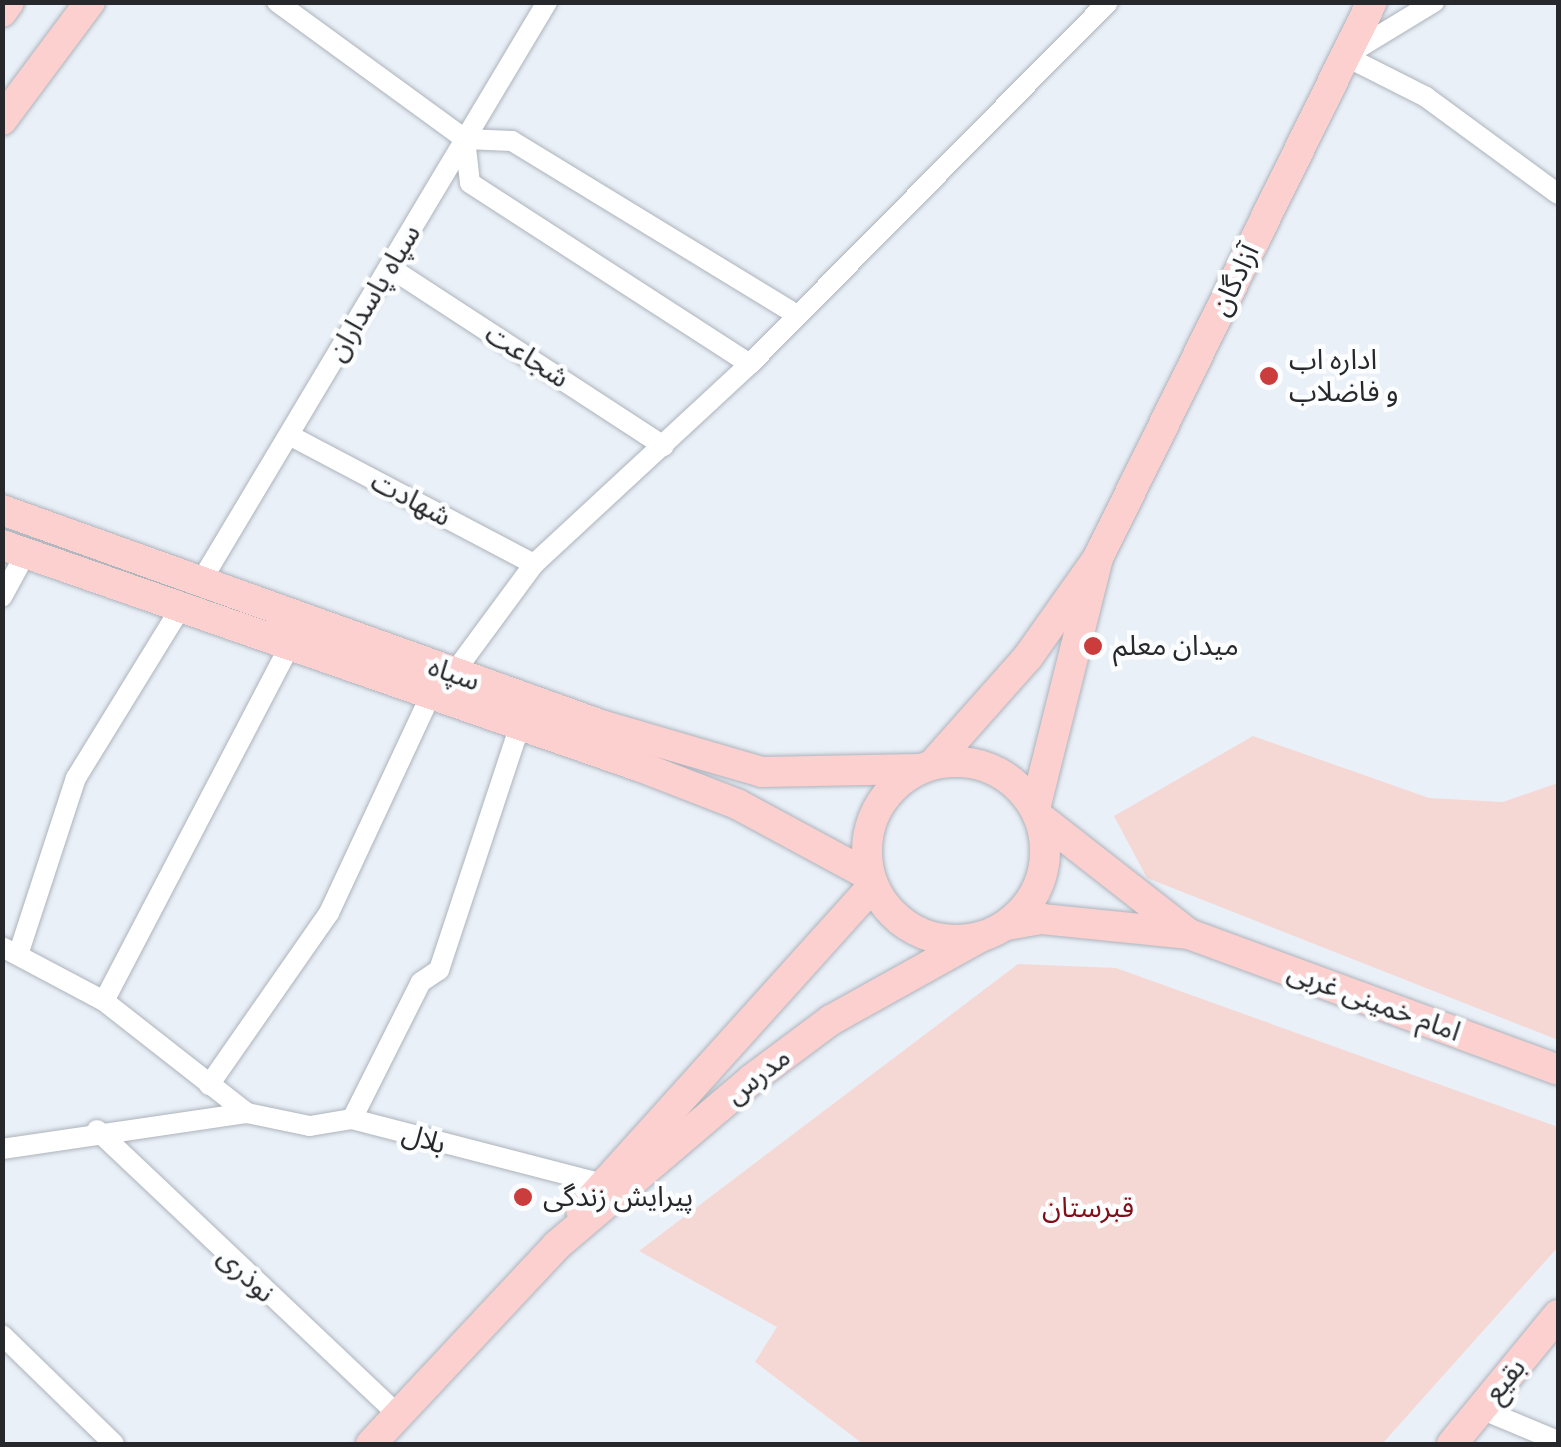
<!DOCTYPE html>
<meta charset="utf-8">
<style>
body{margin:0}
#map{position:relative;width:1561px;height:1447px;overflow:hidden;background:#eaf0f8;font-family:"Roboto Condensed","Noto Sans Arabic",sans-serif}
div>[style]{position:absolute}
.green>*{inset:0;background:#f5d7d4}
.roads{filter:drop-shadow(0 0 2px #adb3bb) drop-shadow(0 0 2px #adb3bb)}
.street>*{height:20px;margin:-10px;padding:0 10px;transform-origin:10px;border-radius:10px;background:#fff}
.secondary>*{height:30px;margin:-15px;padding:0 15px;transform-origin:15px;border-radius:15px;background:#fbd0cf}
.secondary>.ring{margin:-15px;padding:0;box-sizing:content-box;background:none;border:30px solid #fbd0cf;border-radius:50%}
.dots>*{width:28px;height:28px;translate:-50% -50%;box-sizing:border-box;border:5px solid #fbfdfe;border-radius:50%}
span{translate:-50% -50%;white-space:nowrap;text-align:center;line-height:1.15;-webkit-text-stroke:9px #fbfdfe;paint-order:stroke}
.street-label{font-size:28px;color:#26282b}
.poi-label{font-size:28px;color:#26282b}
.left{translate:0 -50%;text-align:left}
.park-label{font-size:28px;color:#820e18}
.frame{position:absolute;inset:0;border:5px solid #26282b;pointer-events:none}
</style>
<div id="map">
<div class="green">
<i style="clip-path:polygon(1253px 736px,1429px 798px,1503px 802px,1558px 783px,1558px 1040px,1147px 878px,1114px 816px)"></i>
<i style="clip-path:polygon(1018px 964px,1116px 968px,1558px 1127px,1558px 1247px,1382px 1444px,863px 1444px,755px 1362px,777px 1327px,639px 1251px)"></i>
</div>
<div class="roads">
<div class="street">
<i style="left:277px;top:2px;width:233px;rotate:36.1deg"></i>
<i style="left:465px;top:139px;width:47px;rotate:2.4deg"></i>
<i style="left:512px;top:141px;width:334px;rotate:31.4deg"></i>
<i style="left:1347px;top:55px;width:102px;rotate:-31.3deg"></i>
<i style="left:1345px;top:56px;width:91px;rotate:26.8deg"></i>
<i style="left:1426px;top:97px;width:164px;rotate:36.3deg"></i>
<i style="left:465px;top:139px;width:44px;rotate:83.5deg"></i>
<i style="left:470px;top:183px;width:333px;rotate:32.9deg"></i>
<i style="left:389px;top:267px;width:328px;rotate:33.1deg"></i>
<i style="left:289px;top:435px;width:277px;rotate:27.8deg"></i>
<i style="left:200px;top:583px;width:677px;rotate:-59.15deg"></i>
<i style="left:2px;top:597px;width:50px;rotate:-61.4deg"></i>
<i style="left:453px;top:674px;width:137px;rotate:-53.6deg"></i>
<i style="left:534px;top:564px;width:294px;rotate:-42.8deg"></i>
<i style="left:750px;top:364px;width:509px;rotate:-45.32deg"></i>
<i style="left:2px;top:947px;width:115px;rotate:27.9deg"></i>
<i style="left:104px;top:1001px;width:182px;rotate:38.1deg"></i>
<i style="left:19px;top:952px;width:183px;rotate:-71.9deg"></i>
<i style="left:76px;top:778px;width:201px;rotate:-58.4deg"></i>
<i style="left:104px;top:1001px;width:402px;rotate:-62.4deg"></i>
<i style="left:209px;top:1085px;width:210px;rotate:-55.1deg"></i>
<i style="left:329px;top:913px;width:242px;rotate:-65deg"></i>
<i style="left:352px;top:1119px;width:153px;rotate:-63.3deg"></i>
<i style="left:421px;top:982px;width:22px;rotate:-34deg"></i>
<i style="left:439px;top:970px;width:258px;rotate:-71.7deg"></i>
<i style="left:97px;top:1130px;width:416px;rotate:43.4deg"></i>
<i style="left:2px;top:1149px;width:248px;rotate:-8.4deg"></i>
<i style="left:247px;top:1113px;width:64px;rotate:11.7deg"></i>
<i style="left:310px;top:1126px;width:43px;rotate:-9.5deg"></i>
<i style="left:352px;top:1119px;width:255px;rotate:14.5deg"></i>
<i style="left:2px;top:1335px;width:156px;rotate:44.2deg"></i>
<i style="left:1481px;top:1409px;width:83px;rotate:22.6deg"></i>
</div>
<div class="secondary">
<i style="left:2px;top:12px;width:12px;rotate:-55deg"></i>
<i style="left:2px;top:120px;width:147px;rotate:-53.3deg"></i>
<i style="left:2px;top:510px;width:640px;rotate:19.74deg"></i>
<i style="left:604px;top:726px;width:165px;rotate:16.2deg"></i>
<i style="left:762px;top:772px;width:157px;rotate:-1.1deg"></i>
<i style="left:2px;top:545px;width:676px;rotate:19.16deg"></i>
<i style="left:641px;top:767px;width:103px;rotate:21.1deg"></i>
<i style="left:737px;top:804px;width:151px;rotate:28.4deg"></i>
<i style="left:1098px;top:558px;width:620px;rotate:-63.77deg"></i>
<i class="ring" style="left:867px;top:762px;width:148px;height:148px"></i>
<i style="left:933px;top:764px;width:143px;rotate:-48.4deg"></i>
<i style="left:1028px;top:657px;width:121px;rotate:-54.7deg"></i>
<i style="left:1098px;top:558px;width:259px;rotate:104.1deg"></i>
<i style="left:1007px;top:925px;width:36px;rotate:-10deg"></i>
<i style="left:1042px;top:919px;width:148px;rotate:5.8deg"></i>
<i style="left:1189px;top:934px;width:192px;rotate:-142deg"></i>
<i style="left:1189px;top:934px;width:393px;rotate:20.2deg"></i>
<i style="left:581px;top:1210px;width:436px;rotate:-48deg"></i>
<i style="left:371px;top:1444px;width:271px;rotate:-46.9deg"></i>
<i style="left:556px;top:1246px;width:257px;rotate:-40.4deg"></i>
<i style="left:752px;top:1079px;width:99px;rotate:-36.8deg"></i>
<i style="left:831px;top:1020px;width:171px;rotate:-29.1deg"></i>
<i style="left:1452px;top:1444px;width:167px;rotate:-50.6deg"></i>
</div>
</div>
<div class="dots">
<i style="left:1269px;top:376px;background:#cb3c3d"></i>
<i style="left:1093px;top:646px;background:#cb3c3d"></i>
<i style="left:523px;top:1197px;background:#cb3c3d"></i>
</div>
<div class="street-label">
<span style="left:1235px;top:280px;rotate:-64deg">آزادگان</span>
<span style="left:374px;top:293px;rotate:-59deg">سپاه پاسداران</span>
<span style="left:527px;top:356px;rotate:33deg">شجاعت</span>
<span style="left:411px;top:499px;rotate:28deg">شهادت</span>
<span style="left:454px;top:674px;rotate:19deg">سپاه</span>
<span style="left:1374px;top:1002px;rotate:20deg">امام خمینی غربی</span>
<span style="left:758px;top:1076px;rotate:-38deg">مدرس</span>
<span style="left:424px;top:1139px;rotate:17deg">بلال</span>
<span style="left:246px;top:1275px;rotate:43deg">نوذری</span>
<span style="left:1505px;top:1380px;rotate:-50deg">بقیع</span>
</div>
<div class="poi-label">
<span class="left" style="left:1289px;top:376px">اداره اب<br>و فاضلاب</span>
<span class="left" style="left:1113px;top:646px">میدان معلم</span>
<span class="left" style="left:543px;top:1197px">پیرایش زندگی</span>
</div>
<div class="park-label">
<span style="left:1088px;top:1208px">قبرستان</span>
</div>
<div class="frame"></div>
</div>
